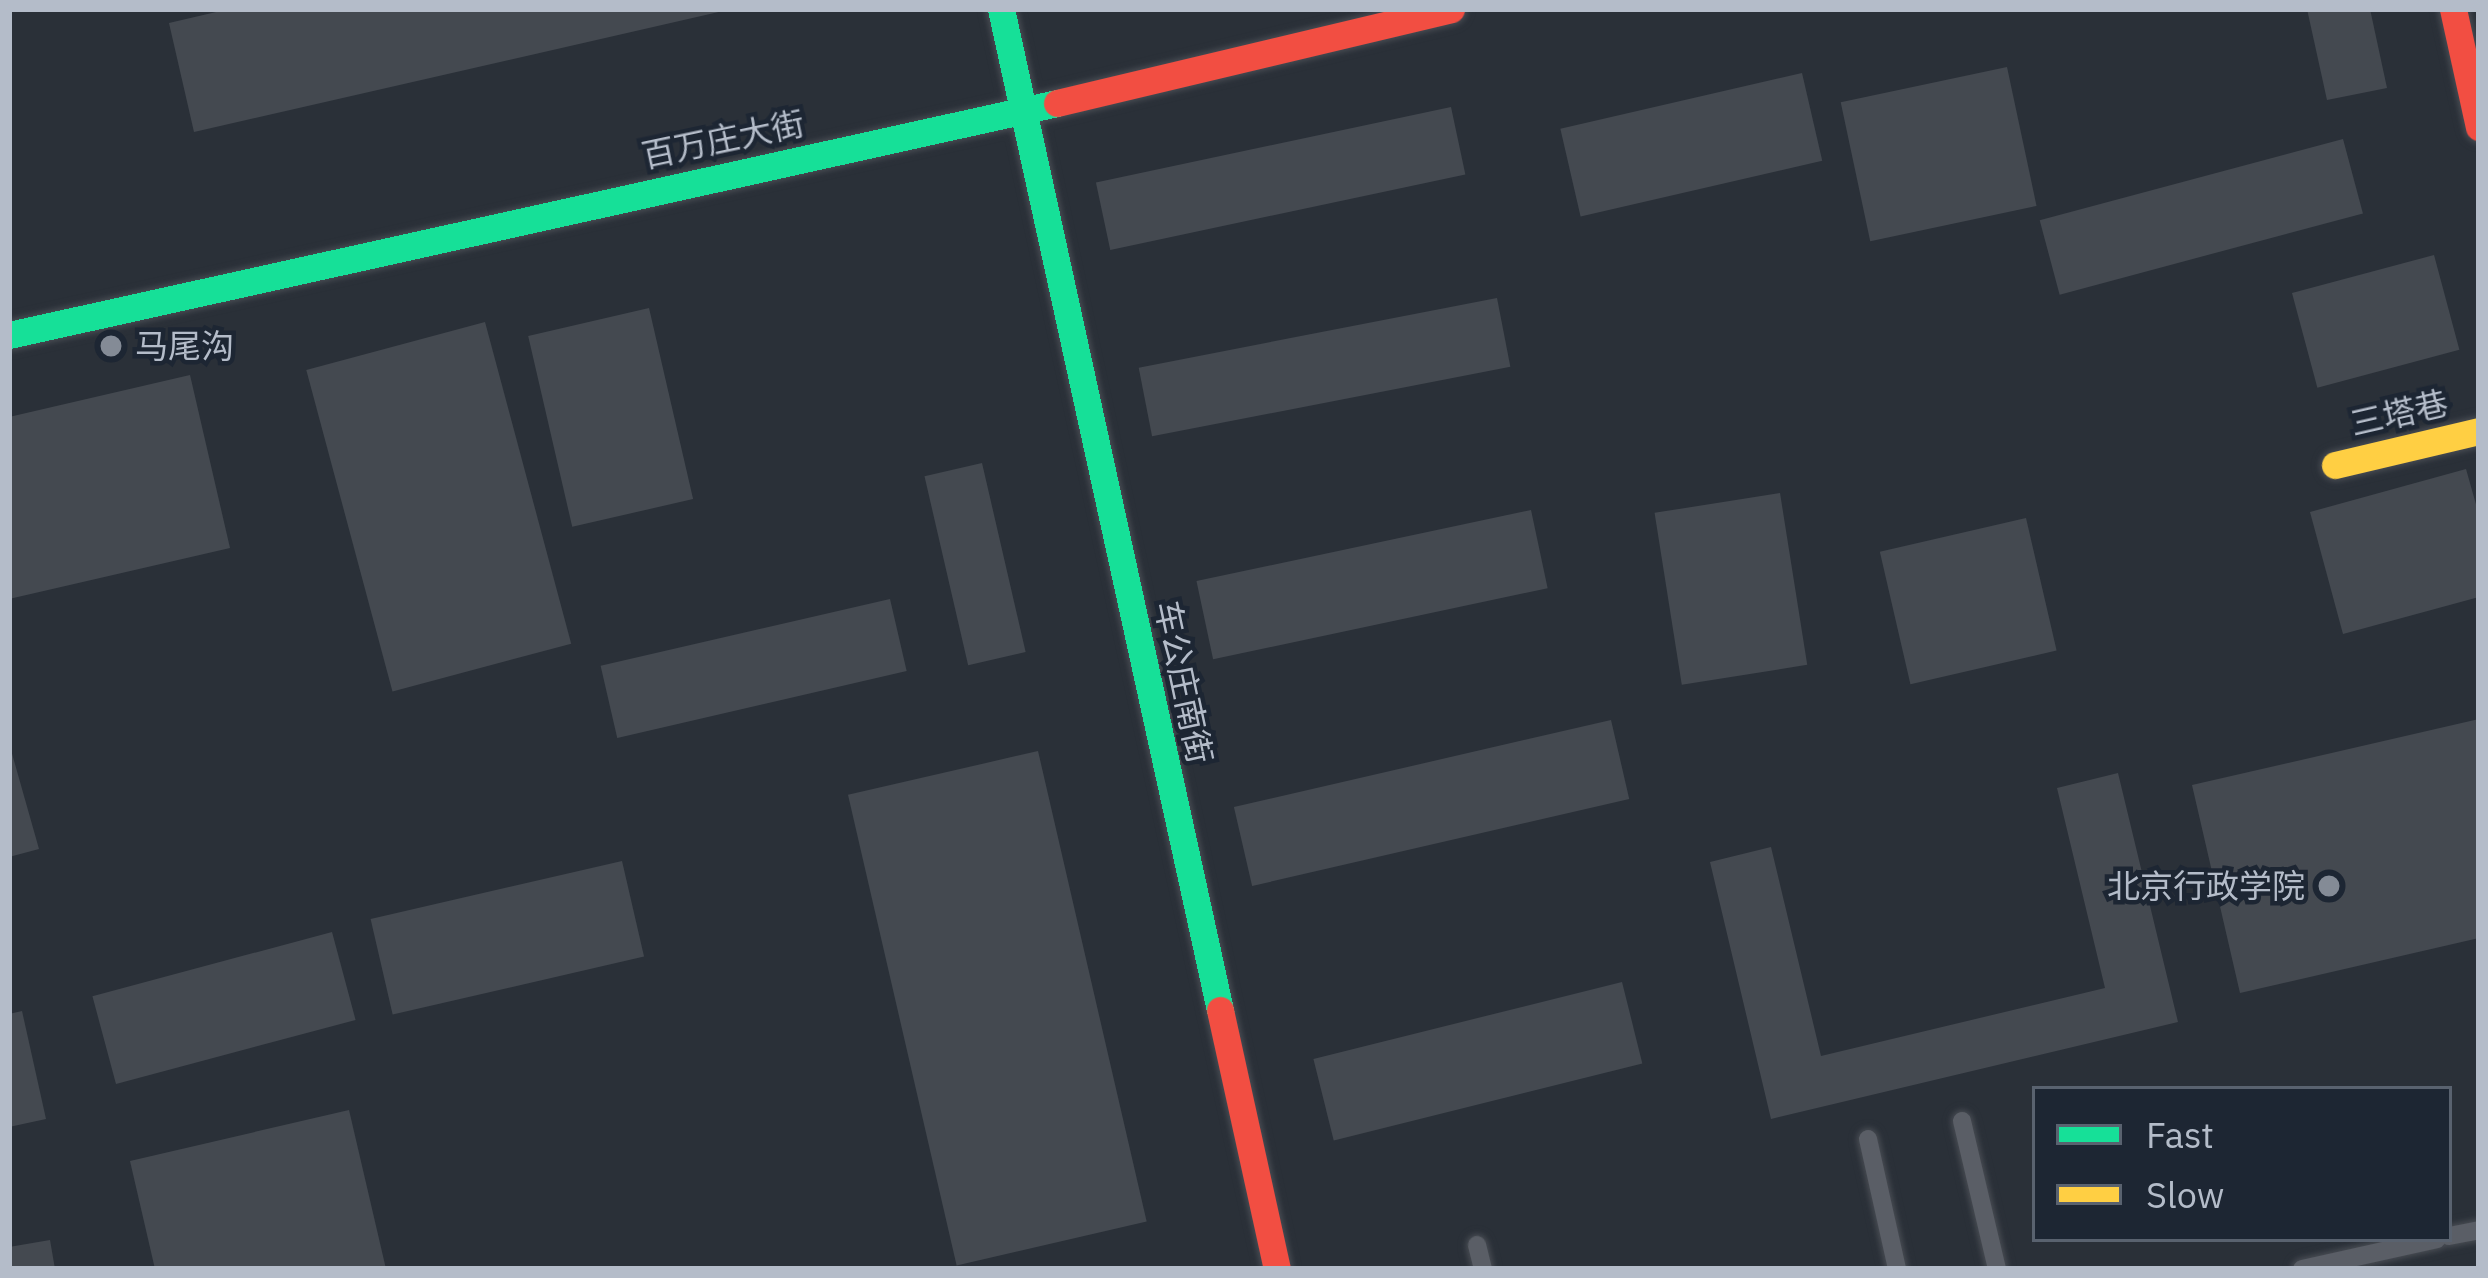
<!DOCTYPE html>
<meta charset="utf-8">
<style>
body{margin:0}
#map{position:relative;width:2488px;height:1278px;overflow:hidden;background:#2a3038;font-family:"IBM Plex Sans","Noto Sans SC",sans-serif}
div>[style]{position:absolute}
.building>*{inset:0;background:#444950;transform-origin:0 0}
.roads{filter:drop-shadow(0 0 3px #484c53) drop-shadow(0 0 3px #484c53)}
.lane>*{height:18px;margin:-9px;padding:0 9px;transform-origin:9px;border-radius:9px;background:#5a5e66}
.fast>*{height:27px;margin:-13.5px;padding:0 13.5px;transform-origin:13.5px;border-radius:13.5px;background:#16e098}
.slow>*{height:27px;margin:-13.5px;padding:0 13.5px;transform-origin:13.5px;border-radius:13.5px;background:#ffcf43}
.jam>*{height:27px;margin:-13.5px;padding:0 13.5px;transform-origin:13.5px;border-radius:13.5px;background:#f24e42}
.dots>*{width:33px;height:33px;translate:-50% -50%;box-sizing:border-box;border:6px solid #1d2633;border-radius:50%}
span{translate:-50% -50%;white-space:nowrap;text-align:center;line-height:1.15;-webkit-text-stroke:9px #1d2633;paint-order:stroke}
.street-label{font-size:33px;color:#b4bcc9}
.poi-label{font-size:33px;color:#b4bcc9}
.left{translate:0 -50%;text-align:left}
.right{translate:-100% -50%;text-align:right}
.frame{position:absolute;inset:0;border:12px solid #b4bcc9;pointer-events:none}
.legend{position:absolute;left:2032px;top:1086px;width:420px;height:156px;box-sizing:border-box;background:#1d2633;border:3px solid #59626f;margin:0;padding:15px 21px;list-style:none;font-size:36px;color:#b4bcc9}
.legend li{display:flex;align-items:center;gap:24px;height:60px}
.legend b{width:60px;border:3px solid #59626f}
</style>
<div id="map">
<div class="building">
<i style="clip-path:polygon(229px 9px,723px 9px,723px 11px,194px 132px,169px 23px)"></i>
<i style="clip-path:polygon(2307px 9px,2370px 9px,2387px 88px,2327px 100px)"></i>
<i style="left:2007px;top:67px;width:142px;height:170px;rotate:78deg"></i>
<i style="left:1802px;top:73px;width:90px;height:248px;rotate:77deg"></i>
<i style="left:1451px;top:107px;width:69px;height:363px;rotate:78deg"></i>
<i style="left:2343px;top:139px;width:77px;height:314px;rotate:75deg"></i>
<i style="left:2434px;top:255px;width:98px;height:147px;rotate:75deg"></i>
<i style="left:1497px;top:298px;width:70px;height:365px;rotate:79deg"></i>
<i style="left:649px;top:308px;width:196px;height:124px;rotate:77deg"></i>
<i style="left:485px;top:322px;width:333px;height:185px;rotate:75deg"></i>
<i style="clip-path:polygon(190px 375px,230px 548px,9px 599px,9px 417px)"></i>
<i style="left:982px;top:463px;width:194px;height:59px;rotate:77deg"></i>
<i style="clip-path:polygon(2466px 469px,2479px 515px,2479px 597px,2343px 634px,2310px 512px)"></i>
<i style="left:1780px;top:493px;width:174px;height:127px;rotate:81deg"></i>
<i style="left:1531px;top:510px;width:80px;height:342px;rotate:78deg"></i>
<i style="left:2026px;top:518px;width:136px;height:150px;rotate:77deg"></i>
<i style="left:890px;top:599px;width:74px;height:297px;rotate:77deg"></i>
<i style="clip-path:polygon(2479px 719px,2479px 938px,2240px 993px,2192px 785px)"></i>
<i style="left:1611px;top:720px;width:81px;height:387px;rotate:77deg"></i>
<i style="clip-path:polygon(9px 743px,39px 849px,9px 857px)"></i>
<i style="left:1038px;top:751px;width:483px;height:195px;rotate:77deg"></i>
<i style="clip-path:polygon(2118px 773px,2178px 1022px,1771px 1119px,1710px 862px,1771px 847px,1821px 1056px,2105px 988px,2057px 788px)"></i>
<i style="left:622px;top:861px;width:98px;height:258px;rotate:77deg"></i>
<i style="left:332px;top:932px;width:91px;height:248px;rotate:75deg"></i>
<i style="left:1622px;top:982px;width:84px;height:318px;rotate:76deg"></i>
<i style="clip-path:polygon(22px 1011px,46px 1119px,9px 1127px,9px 1014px)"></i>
<i style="clip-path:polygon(349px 1110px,386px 1269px,155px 1269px,130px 1161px)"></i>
<i style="clip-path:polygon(50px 1240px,55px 1269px,9px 1269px,9px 1247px)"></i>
</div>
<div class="roads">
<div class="lane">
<i style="left:1962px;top:1121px;width:152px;rotate:76.7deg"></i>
<i style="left:1868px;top:1139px;width:133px;rotate:77.4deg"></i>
<i style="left:2449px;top:1236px;width:31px;rotate:-11deg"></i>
<i style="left:1477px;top:1245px;width:25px;rotate:76deg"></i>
<i style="left:2302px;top:1269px;width:138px;rotate:-12.5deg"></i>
</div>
<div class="fast">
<i style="left:1001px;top:9px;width:1025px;rotate:77.66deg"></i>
<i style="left:9px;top:335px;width:1073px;rotate:-12.48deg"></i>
</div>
<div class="slow">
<i style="left:2335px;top:465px;width:148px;rotate:-13.3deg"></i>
</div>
<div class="jam">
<i style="left:2453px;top:9px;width:121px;rotate:77.6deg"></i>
<i style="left:1057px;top:103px;width:405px;rotate:-13.4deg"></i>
<i style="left:1220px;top:1010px;width:265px;rotate:77.6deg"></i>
</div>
</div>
<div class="dots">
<i style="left:111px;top:346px;background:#848b96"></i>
<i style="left:2329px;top:886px;background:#848b96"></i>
</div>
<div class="street-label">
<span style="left:723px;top:139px;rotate:-12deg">百万庄大街</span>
<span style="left:2399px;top:413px;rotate:-13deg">三塔巷</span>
<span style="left:1184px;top:682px;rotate:78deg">车公庄南街</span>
</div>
<div class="poi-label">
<span class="left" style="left:135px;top:346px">马尾沟</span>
<span class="right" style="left:2305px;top:886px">北京行政学院</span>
</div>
<div class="frame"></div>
<ul class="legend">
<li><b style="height:15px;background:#16e098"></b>Fast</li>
<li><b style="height:15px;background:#ffcf43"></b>Slow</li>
</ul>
</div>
